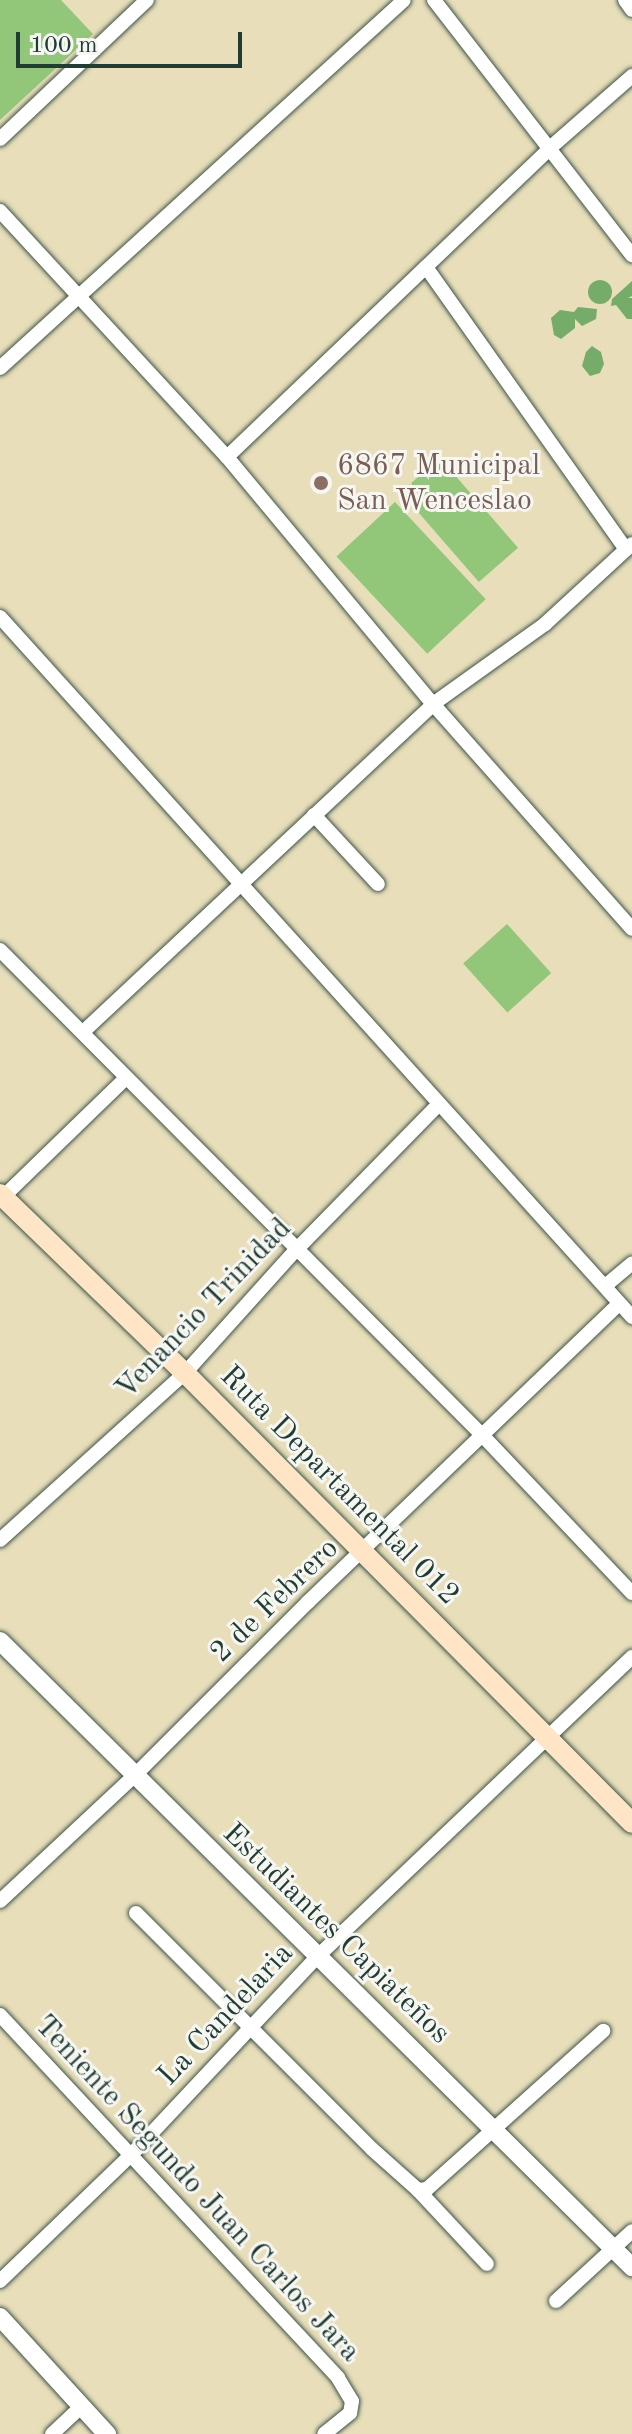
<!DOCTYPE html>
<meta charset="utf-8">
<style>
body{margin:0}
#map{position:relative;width:632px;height:2434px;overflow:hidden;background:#e8deba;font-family:"Old Standard TT",serif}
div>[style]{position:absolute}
.green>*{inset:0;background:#92c779;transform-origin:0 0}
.forest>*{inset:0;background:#75ac69}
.round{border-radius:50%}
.roads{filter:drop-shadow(0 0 2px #3d5548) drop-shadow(0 0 2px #3d5548)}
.minor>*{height:14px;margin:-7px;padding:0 7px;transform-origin:7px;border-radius:7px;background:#fff}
.tertiary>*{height:18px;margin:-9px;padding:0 9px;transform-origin:9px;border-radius:9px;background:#fff}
.secondary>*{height:20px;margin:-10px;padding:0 10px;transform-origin:10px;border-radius:10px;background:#fde5c5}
.dots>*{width:22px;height:22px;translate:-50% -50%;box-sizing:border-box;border:4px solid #f6f6f2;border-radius:50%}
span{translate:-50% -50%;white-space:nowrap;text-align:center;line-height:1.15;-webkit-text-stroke:6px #f6f6f2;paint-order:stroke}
.education-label{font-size:30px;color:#785e54}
.left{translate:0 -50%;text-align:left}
.street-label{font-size:30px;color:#1f3d34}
.scale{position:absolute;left:16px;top:32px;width:226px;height:36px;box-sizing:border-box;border:4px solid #1f3d34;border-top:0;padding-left:10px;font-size:24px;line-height:28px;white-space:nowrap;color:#1f3d34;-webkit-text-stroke:6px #f6f6f2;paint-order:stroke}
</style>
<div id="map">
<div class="green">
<i style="clip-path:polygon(0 0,61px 0,93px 34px,0 120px)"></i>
<i style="left:440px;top:458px;width:119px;height:52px;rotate:49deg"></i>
<i style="left:395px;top:502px;width:133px;height:80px;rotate:47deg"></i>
<i style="left:507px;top:924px;width:66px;height:59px;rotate:48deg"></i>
</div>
<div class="forest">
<i class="round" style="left:588px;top:280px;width:24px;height:24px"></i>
<i style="clip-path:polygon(632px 281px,632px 296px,628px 298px,632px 298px,632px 319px,627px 319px,616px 305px,611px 306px,612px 299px)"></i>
<i style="clip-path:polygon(578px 307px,597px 309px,596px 319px,582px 326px,575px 319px,575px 328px,561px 339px,554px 335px,551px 318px,560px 310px,574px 312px)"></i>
<i style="clip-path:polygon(592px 346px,601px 352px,604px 364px,600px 373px,590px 376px,582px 366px,586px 352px)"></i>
</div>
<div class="roads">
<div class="minor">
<i style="left:434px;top:0;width:323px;rotate:52.2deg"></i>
<i style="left:625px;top:0;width:12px;rotate:55deg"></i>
<i style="left:0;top:139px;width:202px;rotate:-43.4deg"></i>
<i style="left:0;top:211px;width:335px;rotate:47.3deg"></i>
<i style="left:227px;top:457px;width:322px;rotate:50.2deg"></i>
<i style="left:433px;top:704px;width:300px;rotate:48.5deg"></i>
<i style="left:426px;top:267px;width:346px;rotate:54.7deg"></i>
<i style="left:0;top:368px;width:546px;rotate:-42.33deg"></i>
<i style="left:227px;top:457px;width:448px;rotate:-43.7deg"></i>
<i style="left:551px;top:147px;width:108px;rotate:-41.2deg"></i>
<i style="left:0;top:617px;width:943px;rotate:47.92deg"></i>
<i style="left:314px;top:815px;width:94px;rotate:47.2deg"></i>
<i style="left:0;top:950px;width:684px;rotate:45.18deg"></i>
<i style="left:482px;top:1435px;width:218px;rotate:46.5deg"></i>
<i style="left:83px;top:1032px;width:480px;rotate:-43.1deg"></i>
<i style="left:433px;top:704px;width:138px;rotate:-35.5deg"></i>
<i style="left:545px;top:624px;width:118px;rotate:-42.6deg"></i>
<i style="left:0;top:1200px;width:175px;rotate:-44.1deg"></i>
<i style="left:605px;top:1286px;width:35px;rotate:-40deg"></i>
<i style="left:0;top:1540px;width:249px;rotate:-42.1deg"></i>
<i style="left:185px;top:1373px;width:164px;rotate:-48deg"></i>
<i style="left:295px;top:1251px;width:204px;rotate:-45.6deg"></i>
<i style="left:0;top:1901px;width:183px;rotate:-43deg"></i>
<i style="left:134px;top:1776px;width:246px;rotate:-45deg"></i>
<i style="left:308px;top:1602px;width:431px;rotate:-43.8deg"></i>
<i style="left:136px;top:1913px;width:334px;rotate:45deg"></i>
<i style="left:372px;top:2149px;width:62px;rotate:41.7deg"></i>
<i style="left:418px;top:2190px;width:9px;rotate:-6deg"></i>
<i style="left:427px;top:2189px;width:237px;rotate:-41.9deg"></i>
<i style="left:0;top:2015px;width:496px;rotate:47deg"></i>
<i style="left:338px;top:2378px;width:27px;rotate:59deg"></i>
<i style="left:352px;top:2401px;width:12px;rotate:99deg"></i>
<i style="left:350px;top:2413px;width:33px;rotate:141deg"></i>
<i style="left:418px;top:2190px;width:101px;rotate:47deg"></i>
<i style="left:0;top:2281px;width:182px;rotate:-43.9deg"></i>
<i style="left:131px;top:2155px;width:273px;rotate:-46.8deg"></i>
<i style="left:318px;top:1956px;width:434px;rotate:-43.6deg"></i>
<i style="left:556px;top:2301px;width:103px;rotate:-42.6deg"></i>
<i style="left:52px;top:2434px;width:40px;rotate:-43deg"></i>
</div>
<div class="tertiary">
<i style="left:0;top:1641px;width:890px;rotate:44.73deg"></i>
<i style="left:0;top:2317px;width:159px;rotate:47.6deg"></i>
</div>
<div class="secondary">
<i style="left:0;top:1194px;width:257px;rotate:44.1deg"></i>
<i style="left:185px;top:1373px;width:634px;rotate:45.19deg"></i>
</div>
</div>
<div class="dots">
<i style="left:321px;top:483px;background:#8d6e63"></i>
</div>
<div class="education-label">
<span class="left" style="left:337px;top:483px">6867 Municipal<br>San Wenceslao</span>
</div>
<div class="street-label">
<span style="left:204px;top:1309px;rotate:-46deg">Venancio Trinidad</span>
<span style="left:339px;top:1486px;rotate:45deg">Ruta Departamental 012</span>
<span style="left:275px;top:1601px;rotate:-44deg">2 de Febrero</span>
<span style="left:336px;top:1934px;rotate:44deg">Estudiantes Capiateños</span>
<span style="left:226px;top:2015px;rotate:-47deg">La Candelaria</span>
<span style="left:197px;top:2189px;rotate:47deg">Teniente Segundo Juan Carlos Jara</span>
</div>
<div class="scale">100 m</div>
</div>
